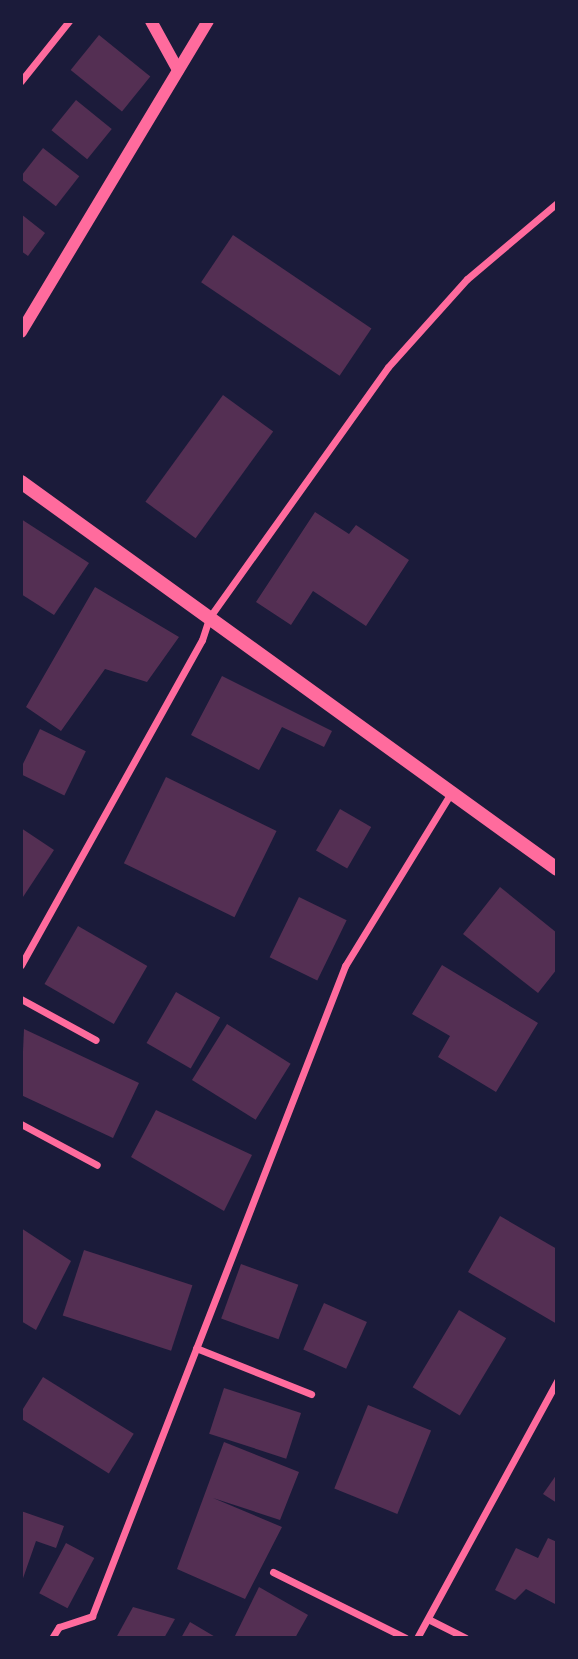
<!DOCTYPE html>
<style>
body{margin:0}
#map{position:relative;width:578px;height:1659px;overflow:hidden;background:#1b1b3a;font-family:"Roboto Condensed",sans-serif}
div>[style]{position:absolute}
.building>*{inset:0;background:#542f53;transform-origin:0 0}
.minor>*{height:7px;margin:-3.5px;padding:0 3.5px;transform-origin:3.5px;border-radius:3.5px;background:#ff6b9d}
.tertiary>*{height:12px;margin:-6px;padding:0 6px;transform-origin:6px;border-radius:6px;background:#ff6b9d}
.secondary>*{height:14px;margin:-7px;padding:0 7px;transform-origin:7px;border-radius:7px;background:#ff6b9d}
span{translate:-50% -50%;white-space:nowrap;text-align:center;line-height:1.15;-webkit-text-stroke:6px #1b1b3a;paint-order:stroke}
.frame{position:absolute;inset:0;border:23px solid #1b1b3a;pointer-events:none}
</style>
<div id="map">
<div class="building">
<i style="left:99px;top:35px;width:66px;height:45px;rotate:39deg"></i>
<i style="left:76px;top:100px;width:46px;height:39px;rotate:39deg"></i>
<i style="left:43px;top:148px;width:46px;height:38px;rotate:38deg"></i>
<i style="clip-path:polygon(21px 214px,45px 233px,28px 256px,21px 251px)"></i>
<i style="left:233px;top:235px;width:167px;height:57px;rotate:34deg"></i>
<i style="left:223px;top:395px;width:62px;height:132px;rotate:36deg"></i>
<i style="clip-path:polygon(315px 512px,349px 534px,356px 525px,409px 560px,366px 626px,313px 591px,291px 625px,256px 602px)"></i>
<i style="clip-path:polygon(21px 519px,89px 563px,54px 615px,21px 594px)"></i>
<i style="clip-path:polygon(95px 587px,179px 637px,147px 682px,105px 669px,61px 731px,26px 707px)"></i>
<i style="clip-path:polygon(222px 676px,332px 731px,324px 747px,282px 727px,259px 770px,191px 735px)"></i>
<i style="left:40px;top:729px;width:51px;height:49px;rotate:26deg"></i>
<i style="left:166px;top:777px;width:123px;height:96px;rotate:26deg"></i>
<i style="left:340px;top:809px;width:36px;height:48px;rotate:30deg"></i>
<i style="clip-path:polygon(21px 828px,54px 850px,21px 900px)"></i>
<i style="clip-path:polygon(500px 887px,557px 933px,557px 969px,538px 993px,463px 934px)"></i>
<i style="left:299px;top:897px;width:53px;height:67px;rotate:26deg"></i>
<i style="left:78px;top:926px;width:80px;height:67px;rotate:30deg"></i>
<i style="clip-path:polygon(442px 965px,538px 1023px,496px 1092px,438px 1057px,450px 1036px,412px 1014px)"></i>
<i style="left:176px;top:992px;width:51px;height:59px;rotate:30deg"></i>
<i style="left:227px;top:1024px;width:75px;height:66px;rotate:32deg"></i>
<i style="clip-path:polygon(24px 1029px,139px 1083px,113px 1138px,21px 1095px)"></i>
<i style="clip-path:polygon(156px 1110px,252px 1155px,224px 1211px,131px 1157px)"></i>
<i style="clip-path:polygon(500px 1216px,557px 1249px,557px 1324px,468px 1272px)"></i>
<i style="clip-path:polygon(21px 1228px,71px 1261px,36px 1330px,21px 1321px)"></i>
<i style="left:84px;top:1250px;width:114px;height:69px;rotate:18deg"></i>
<i style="left:241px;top:1264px;width:61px;height:58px;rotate:20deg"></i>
<i style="left:324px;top:1303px;width:47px;height:51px;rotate:24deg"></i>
<i style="left:459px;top:1310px;width:55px;height:90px;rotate:31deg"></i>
<i style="left:43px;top:1377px;width:107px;height:47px;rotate:32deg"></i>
<i style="left:224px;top:1388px;width:81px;height:48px;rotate:18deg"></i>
<i style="left:368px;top:1405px;width:68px;height:90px;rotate:22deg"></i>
<i style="clip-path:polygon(224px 1442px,299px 1472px,280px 1520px,213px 1498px,282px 1527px,245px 1599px,177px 1569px)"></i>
<i style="clip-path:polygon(557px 1474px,557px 1503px,543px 1494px)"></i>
<i style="clip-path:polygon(21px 1511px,64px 1526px,56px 1548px,36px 1541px,21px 1584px)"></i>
<i style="clip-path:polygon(548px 1538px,557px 1542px,557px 1605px,526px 1589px,515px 1600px,495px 1590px,516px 1548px,538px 1558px)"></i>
<i style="left:66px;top:1543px;width:32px;height:57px;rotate:28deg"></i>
<i style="clip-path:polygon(259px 1587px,308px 1615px,295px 1638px,234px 1638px)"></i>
<i style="clip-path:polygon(133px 1607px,175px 1619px,164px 1638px,116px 1638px)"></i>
<i style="clip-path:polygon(190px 1622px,217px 1638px,181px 1638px)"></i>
</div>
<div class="minor">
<i style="left:21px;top:81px;width:77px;rotate:-51.3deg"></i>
<i style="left:21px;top:965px;width:372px;rotate:-60.9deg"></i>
<i style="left:202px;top:640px;width:23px;rotate:-72deg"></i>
<i style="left:209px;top:618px;width:308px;rotate:-54.5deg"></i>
<i style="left:388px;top:367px;width:118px;rotate:-48.1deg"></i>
<i style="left:467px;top:279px;width:118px;rotate:-40.2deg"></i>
<i style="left:21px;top:999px;width:85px;rotate:28.7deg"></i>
<i style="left:21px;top:1124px;width:86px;rotate:28.3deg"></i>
<i style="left:196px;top:1348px;width:124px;rotate:21.8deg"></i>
<i style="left:273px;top:1572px;width:148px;rotate:26.4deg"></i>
<i style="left:428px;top:1619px;width:42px;rotate:26.6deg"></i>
<i style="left:52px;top:1638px;width:13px;rotate:-58deg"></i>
<i style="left:59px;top:1627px;width:35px;rotate:-18deg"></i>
<i style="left:92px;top:1616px;width:698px;rotate:-68.73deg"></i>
<i style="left:345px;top:966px;width:203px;rotate:-58.5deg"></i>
<i style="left:417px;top:1638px;width:293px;rotate:-61.4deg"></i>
</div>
<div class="tertiary">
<i style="left:151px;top:21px;width:56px;rotate:61.1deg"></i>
<i style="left:21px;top:332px;width:363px;rotate:-59deg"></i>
</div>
<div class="secondary">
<i style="left:21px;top:482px;width:661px;rotate:35.83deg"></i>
</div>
<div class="frame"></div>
</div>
